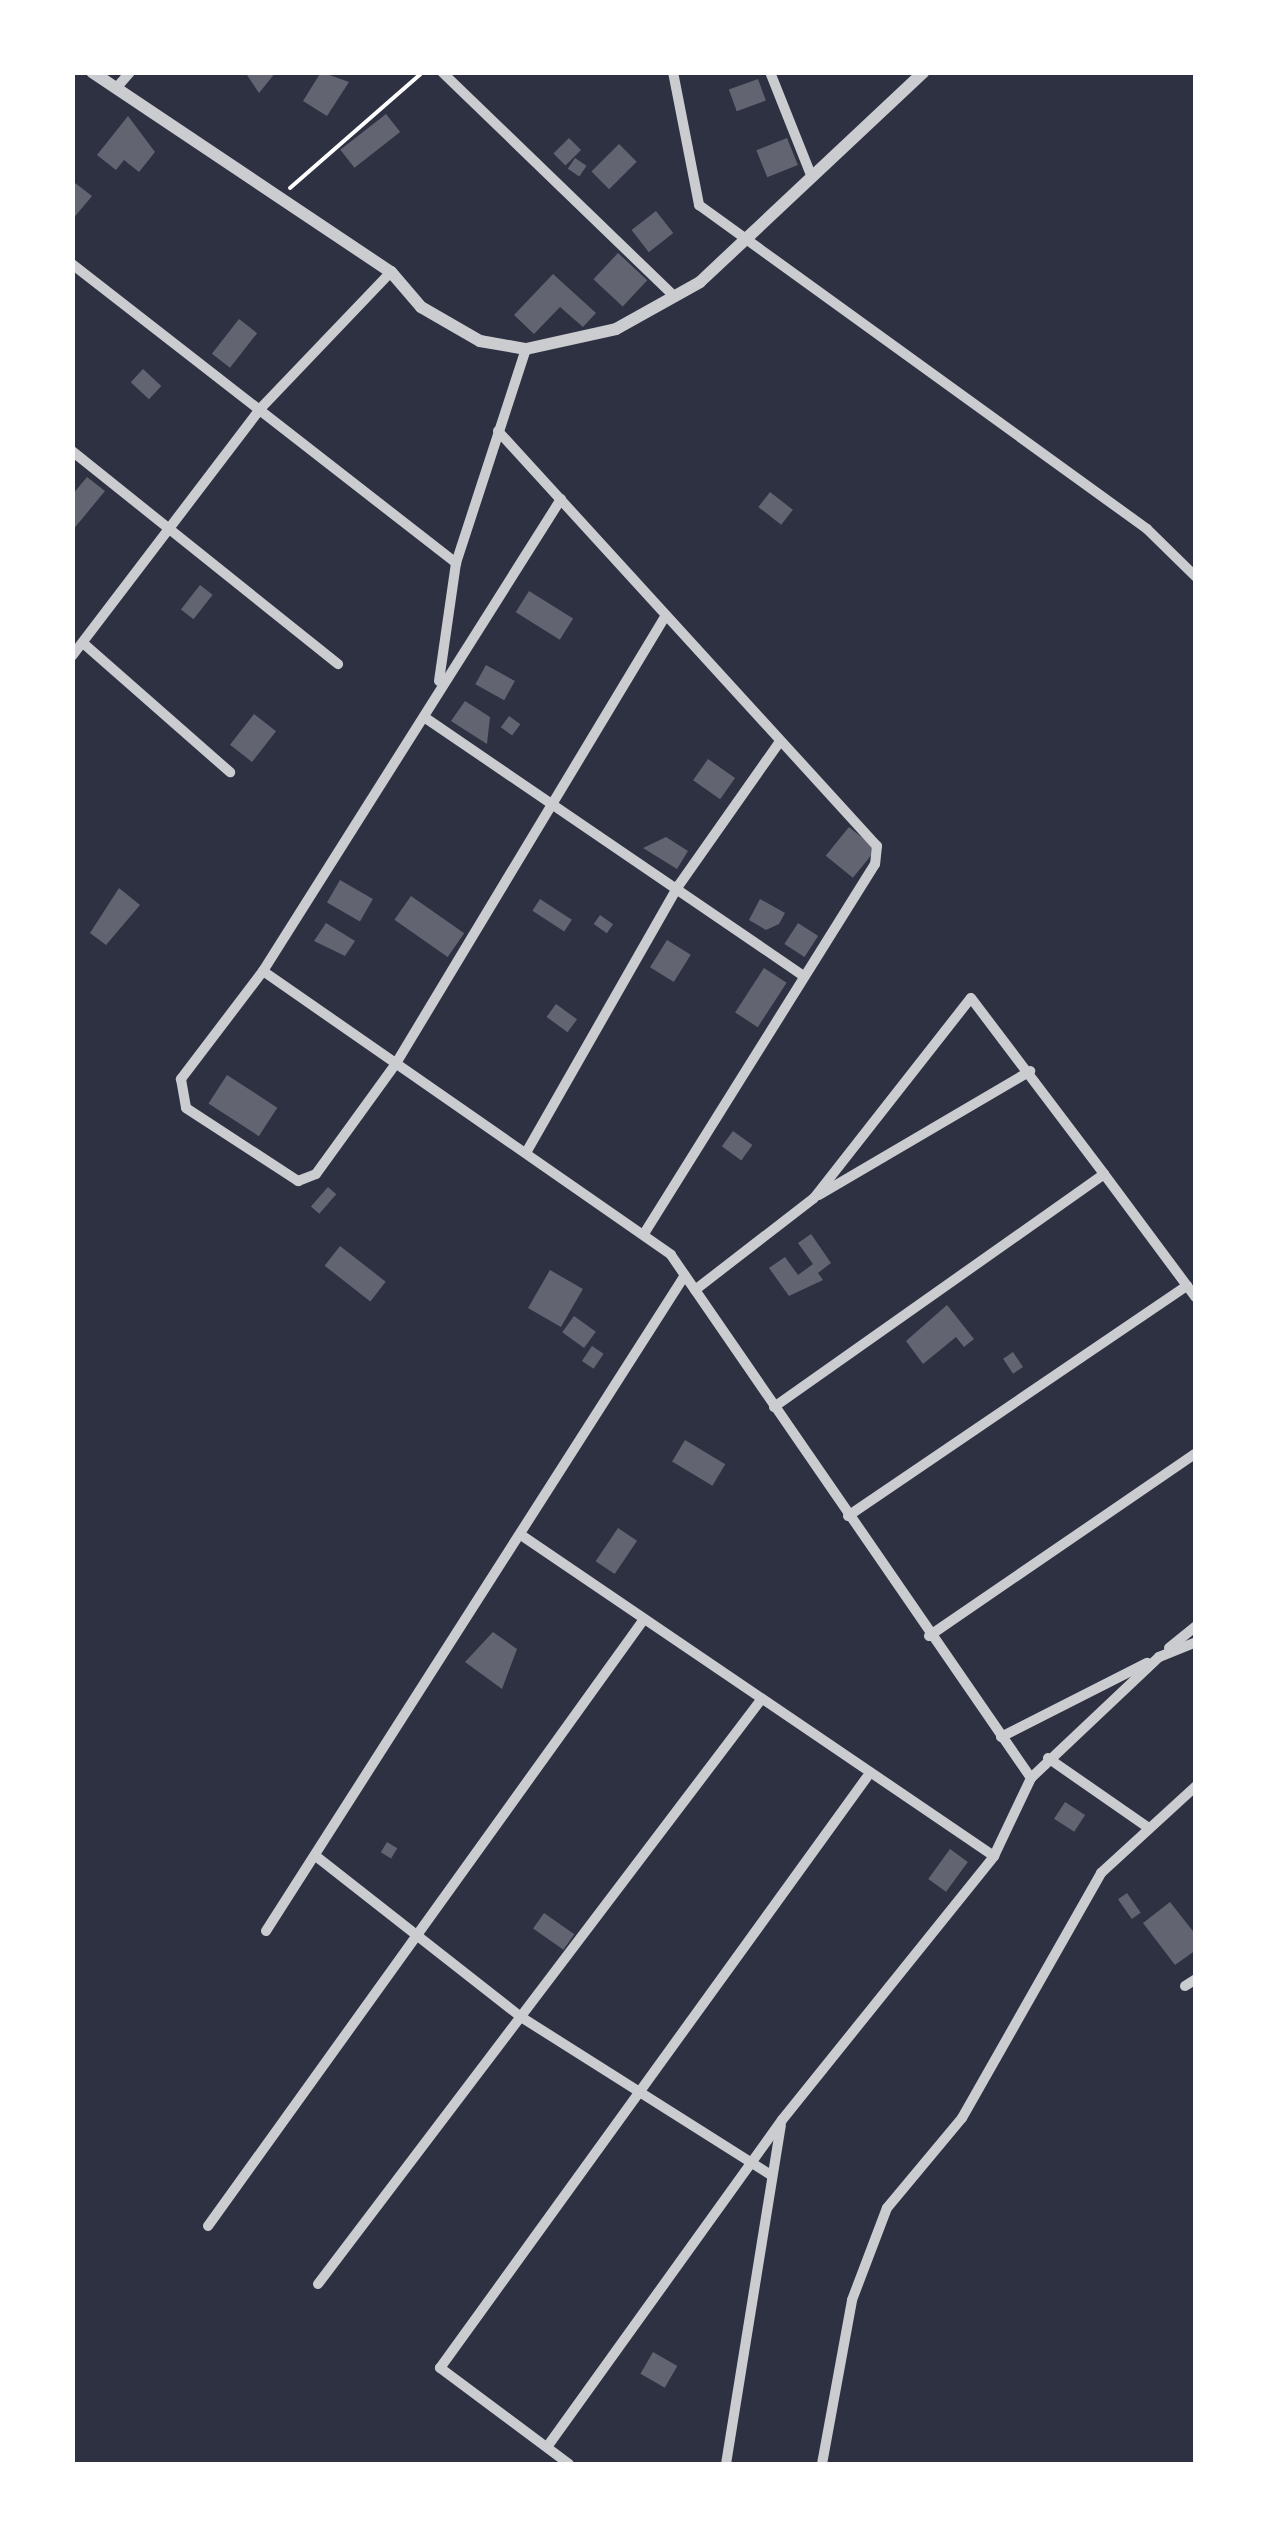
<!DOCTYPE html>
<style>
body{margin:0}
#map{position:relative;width:1268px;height:2537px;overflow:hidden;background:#2d3142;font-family:Signika,sans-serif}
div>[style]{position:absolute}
.building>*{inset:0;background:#626471;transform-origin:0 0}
.path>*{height:4px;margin:-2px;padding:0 2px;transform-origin:2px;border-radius:2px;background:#fff}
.minor>*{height:10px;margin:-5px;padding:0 5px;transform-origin:5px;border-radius:5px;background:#caccd0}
.tertiary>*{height:12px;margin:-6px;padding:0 6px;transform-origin:6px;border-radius:6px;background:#caccd0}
span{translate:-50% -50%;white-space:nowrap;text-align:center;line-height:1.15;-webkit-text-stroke:8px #fff;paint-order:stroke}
.frame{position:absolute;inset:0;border:75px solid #fff;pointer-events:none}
</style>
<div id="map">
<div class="building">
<i style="clip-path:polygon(245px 72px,276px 72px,259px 93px)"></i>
<i style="clip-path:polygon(321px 72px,349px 82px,327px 116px,303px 101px)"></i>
<i style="left:758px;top:79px;width:23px;height:31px;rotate:70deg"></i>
<i style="left:386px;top:114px;width:23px;height:58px;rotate:52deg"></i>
<i style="clip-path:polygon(128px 116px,155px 152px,139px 172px,124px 160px,116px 170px,97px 155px)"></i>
<i style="left:569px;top:138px;width:17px;height:22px;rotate:45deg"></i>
<i style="left:787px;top:138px;width:29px;height:33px;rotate:68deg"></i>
<i style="left:619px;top:144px;width:25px;height:39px;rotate:45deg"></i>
<i style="left:575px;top:158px;width:14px;height:13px;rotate:34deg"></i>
<i style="clip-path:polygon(75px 183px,92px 196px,72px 220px,72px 186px)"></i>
<i style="left:656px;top:211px;width:28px;height:31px;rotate:52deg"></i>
<i style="left:618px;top:253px;width:40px;height:36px;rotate:43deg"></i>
<i style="clip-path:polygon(553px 274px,596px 313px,583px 327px,560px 307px,534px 334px,514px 315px)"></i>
<i style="left:239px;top:319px;width:23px;height:44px;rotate:38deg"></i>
<i style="left:143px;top:369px;width:25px;height:18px;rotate:43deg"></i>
<i style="clip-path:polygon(87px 477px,105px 491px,72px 531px,72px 495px)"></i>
<i style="left:770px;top:492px;width:29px;height:19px;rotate:38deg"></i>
<i style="left:200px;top:585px;width:16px;height:31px;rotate:38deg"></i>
<i style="left:529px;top:591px;width:52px;height:25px;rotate:32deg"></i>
<i style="left:486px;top:665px;width:33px;height:22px;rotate:29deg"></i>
<i style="clip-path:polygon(465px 701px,490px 717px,487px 744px,451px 721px)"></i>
<i style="left:254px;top:714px;width:28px;height:39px;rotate:38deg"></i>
<i style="left:509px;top:716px;width:14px;height:14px;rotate:36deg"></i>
<i style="left:708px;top:759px;width:33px;height:26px;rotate:35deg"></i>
<i style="left:849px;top:827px;width:35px;height:37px;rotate:39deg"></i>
<i style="clip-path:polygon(666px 837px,688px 851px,677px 869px,643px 848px)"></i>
<i style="left:340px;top:880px;width:38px;height:26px;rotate:30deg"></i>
<i style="clip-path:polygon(119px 888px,140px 905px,106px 945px,90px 933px)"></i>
<i style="left:411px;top:896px;width:65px;height:29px;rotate:35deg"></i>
<i style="left:540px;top:899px;width:38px;height:14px;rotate:33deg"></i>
<i style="clip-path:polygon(760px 899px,785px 913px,779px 924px,766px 930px,749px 920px)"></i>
<i style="left:600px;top:915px;width:16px;height:11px;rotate:35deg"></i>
<i style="clip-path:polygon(326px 923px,355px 941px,345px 956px,314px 941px)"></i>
<i style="left:798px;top:923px;width:24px;height:25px;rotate:33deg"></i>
<i style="left:667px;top:940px;width:28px;height:32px;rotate:32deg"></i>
<i style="left:764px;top:968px;width:27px;height:53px;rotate:33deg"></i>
<i style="left:556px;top:1004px;width:26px;height:16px;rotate:36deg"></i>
<i style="left:227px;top:1075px;width:60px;height:34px;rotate:33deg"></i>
<i style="left:733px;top:1131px;width:24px;height:19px;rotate:36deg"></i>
<i style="left:328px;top:1187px;width:11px;height:26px;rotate:41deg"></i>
<i style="clip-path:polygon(811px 1234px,831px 1263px,818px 1273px,823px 1280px,789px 1296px,769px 1268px,785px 1257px,798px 1275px,813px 1264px,798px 1243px)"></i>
<i style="left:340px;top:1246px;width:58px;height:25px;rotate:38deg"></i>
<i style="left:550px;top:1270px;width:38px;height:44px;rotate:30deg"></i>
<i style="clip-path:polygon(947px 1305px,974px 1339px,964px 1347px,956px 1337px,923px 1364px,906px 1341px)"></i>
<i style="left:574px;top:1316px;width:27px;height:20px;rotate:36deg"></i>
<i style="left:592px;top:1346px;width:14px;height:18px;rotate:34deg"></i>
<i style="left:1013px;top:1352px;width:18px;height:12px;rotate:56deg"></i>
<i style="left:685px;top:1440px;width:47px;height:25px;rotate:31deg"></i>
<i style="left:618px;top:1528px;width:23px;height:40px;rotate:34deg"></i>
<i style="clip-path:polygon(493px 1632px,517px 1649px,502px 1689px,465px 1662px)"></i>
<i style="left:1065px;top:1802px;width:24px;height:20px;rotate:33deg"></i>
<i style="left:387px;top:1842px;width:12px;height:12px;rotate:31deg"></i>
<i style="left:950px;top:1849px;width:22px;height:37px;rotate:36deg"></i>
<i style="left:1127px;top:1893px;width:24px;height:11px;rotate:55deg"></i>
<i style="clip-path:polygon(1170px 1902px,1196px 1935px,1196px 1950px,1175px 1965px,1143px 1923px)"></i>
<i style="left:544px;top:1913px;width:37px;height:19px;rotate:35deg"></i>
<i style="left:653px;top:2352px;width:28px;height:25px;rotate:30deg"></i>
</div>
<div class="path">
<i style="left:290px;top:188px;width:176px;rotate:-41.1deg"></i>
</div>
<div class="minor">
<i style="left:442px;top:72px;width:322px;rotate:44deg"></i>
<i style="left:673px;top:72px;width:136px;rotate:78.9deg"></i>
<i style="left:699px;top:205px;width:553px;rotate:35.87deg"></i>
<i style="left:1147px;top:529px;width:69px;rotate:44.4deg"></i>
<i style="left:770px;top:72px;width:111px;rotate:68.3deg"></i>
<i style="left:118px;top:86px;width:18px;rotate:-49deg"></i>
<i style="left:72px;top:264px;width:487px;rotate:37.9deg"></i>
<i style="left:498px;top:431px;width:562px;rotate:47.6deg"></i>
<i style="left:877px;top:846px;width:18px;rotate:96deg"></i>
<i style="left:875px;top:864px;width:434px;rotate:122deg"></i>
<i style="left:72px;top:451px;width:341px;rotate:38.7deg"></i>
<i style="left:561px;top:499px;width:558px;rotate:122.27deg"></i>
<i style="left:263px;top:971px;width:136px;rotate:127.2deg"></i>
<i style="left:181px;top:1079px;width:29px;rotate:80deg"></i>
<i style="left:186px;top:1108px;width:134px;rotate:33.1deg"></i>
<i style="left:298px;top:1181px;width:19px;rotate:-21deg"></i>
<i style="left:316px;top:1174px;width:135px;rotate:-54.1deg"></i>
<i style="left:395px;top:1065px;width:525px;rotate:-58.94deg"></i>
<i style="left:83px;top:643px;width:196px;rotate:41.3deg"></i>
<i style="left:72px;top:656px;width:310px;rotate:-52.7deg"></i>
<i style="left:260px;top:409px;width:190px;rotate:-46.3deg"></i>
<i style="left:439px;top:681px;width:119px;rotate:-81.8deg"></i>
<i style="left:456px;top:563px;width:225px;rotate:-71.9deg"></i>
<i style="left:427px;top:719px;width:453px;rotate:34.3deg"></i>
<i style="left:263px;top:971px;width:497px;rotate:34.8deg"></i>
<i style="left:671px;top:1255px;width:635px;rotate:55.46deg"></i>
<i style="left:527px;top:1151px;width:306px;rotate:-60.3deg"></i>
<i style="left:679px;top:885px;width:172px;rotate:-54.9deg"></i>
<i style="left:819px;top:1195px;width:245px;rotate:-30.4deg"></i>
<i style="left:695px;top:1290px;width:150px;rotate:-37.7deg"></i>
<i style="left:814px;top:1198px;width:254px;rotate:-51.9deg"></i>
<i style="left:971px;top:998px;width:221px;rotate:52.9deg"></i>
<i style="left:774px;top:1407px;width:404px;rotate:-35.2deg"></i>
<i style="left:1104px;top:1174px;width:154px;rotate:53.4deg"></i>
<i style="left:848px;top:1516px;width:410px;rotate:-34.2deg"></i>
<i style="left:524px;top:1537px;width:568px;rotate:34.17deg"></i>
<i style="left:929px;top:1636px;width:324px;rotate:-34.4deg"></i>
<i style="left:1169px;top:1648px;width:35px;rotate:-39deg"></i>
<i style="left:1001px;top:1737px;width:164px;rotate:-26.9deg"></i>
<i style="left:1048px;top:1758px;width:119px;rotate:34.8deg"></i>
<i style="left:317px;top:1857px;width:259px;rotate:38.1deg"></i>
<i style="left:521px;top:2017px;width:296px;rotate:32.3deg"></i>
<i style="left:266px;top:1931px;width:778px;rotate:-57.43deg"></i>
<i style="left:1185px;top:1986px;width:13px;rotate:-32deg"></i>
<i style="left:208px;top:2226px;width:747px;rotate:-54.31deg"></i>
<i style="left:318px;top:2284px;width:732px;rotate:-52.83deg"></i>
<i style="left:547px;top:2447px;width:403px;rotate:-54.3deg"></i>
<i style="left:782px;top:2120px;width:339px;rotate:-51.2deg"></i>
<i style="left:994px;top:1856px;width:86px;rotate:-64.6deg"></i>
<i style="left:1031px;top:1778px;width:176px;rotate:-43.4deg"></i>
<i style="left:1159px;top:1657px;width:40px;rotate:-22deg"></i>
<i style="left:569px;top:2464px;width:161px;rotate:-143.3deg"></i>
<i style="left:440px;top:2368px;width:729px;rotate:-54.15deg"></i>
<i style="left:726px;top:2464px;width:343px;rotate:-80.8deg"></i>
<i style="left:822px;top:2464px;width:167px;rotate:-79.6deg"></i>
<i style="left:852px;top:2300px;width:98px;rotate:-69.2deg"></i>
<i style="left:887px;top:2208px;width:117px;rotate:-50.2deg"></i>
<i style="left:962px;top:2118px;width:282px;rotate:-60.4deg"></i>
<i style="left:1101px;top:1873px;width:129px;rotate:-42.5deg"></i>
</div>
<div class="tertiary">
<i style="left:92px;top:72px;width:360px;rotate:33.8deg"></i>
<i style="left:391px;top:272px;width:46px;rotate:49.4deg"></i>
<i style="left:421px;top:307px;width:68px;rotate:30deg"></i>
<i style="left:480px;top:341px;width:47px;rotate:9.9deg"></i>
<i style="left:526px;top:349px;width:92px;rotate:-12.5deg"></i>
<i style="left:616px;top:329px;width:96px;rotate:-29.2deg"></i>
<i style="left:700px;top:282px;width:307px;rotate:-43.2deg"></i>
</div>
<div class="frame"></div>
</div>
